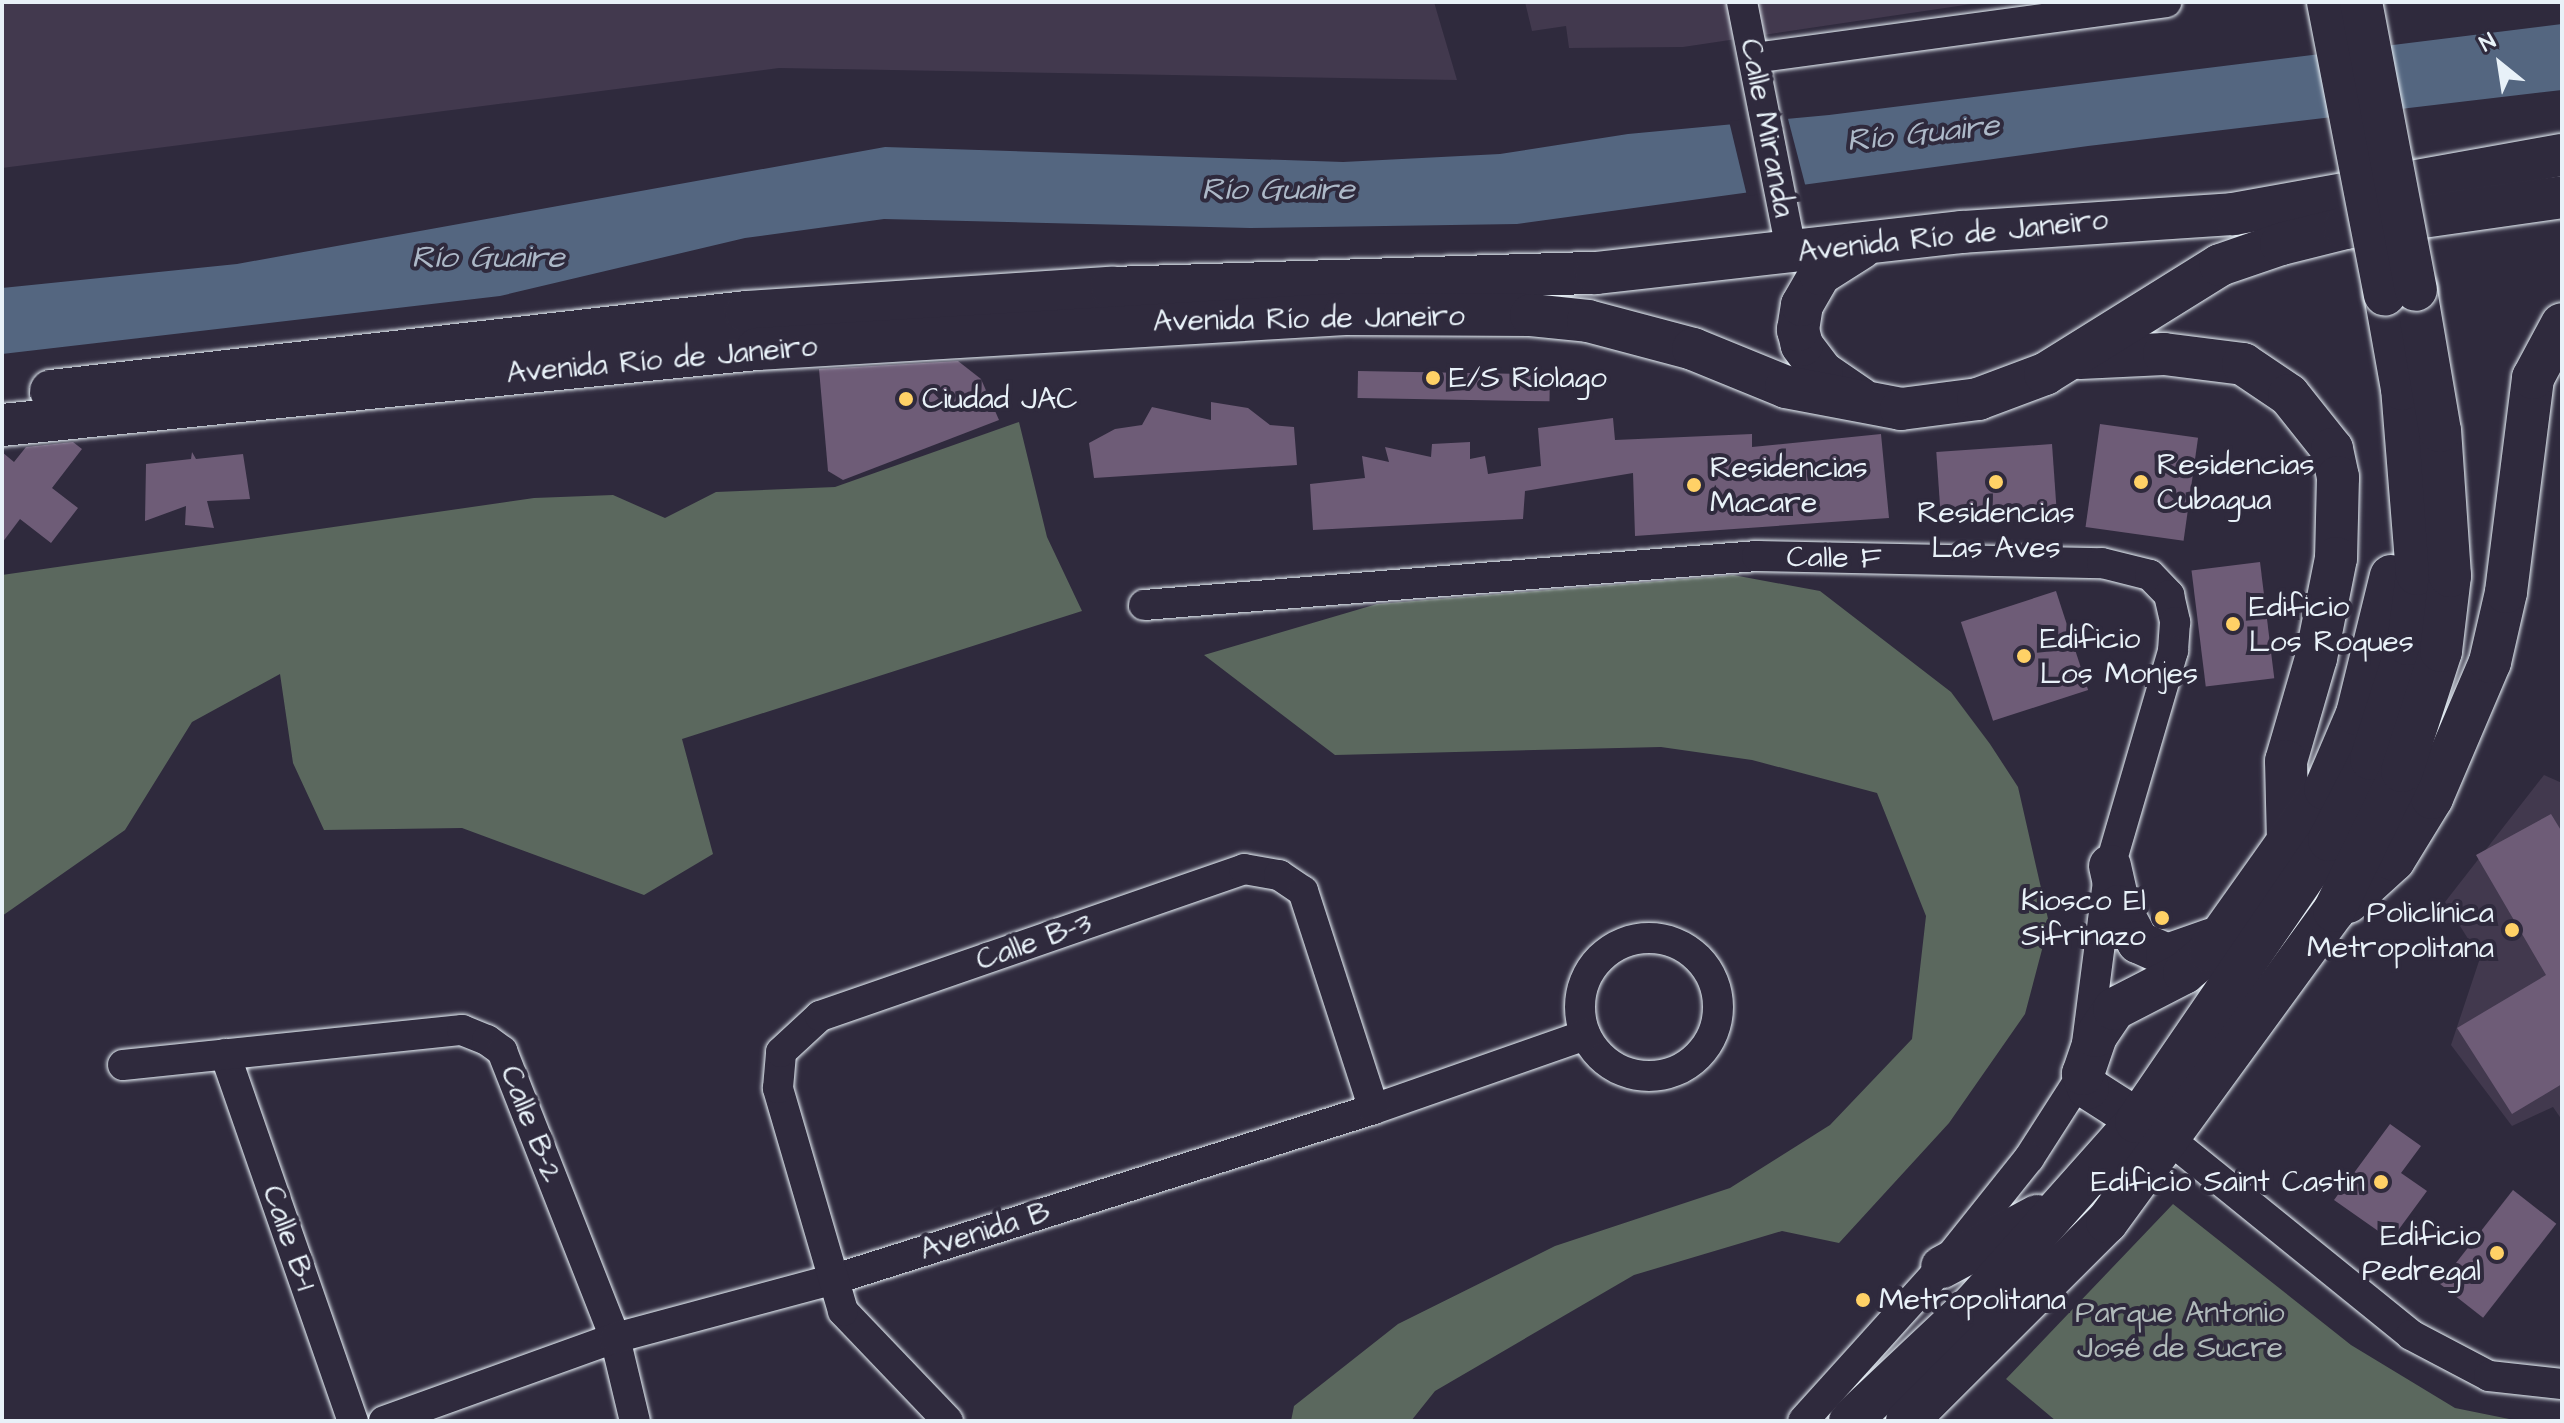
<!DOCTYPE html>
<meta charset="utf-8">
<style>
body{margin:0}
#map{position:relative;width:2564px;height:1423px;overflow:hidden;background:#2f2a3d;font-family:"Architects Daughter",sans-serif}
div>[style]{position:absolute}
.built>*{inset:0;background:#42394e}
.green>*{inset:0;background:#5b685e}
.water>*{inset:0;background:#546680}
.pier>*{inset:0;background:#2f2a3d}
.building>*{inset:0;background:#6e5c77;transform-origin:0 0}
.roads{filter:drop-shadow(0 0 2px #e8f1f8) drop-shadow(0 0 2px #e8f1f8)}
.street>*{height:30px;margin:-15px;padding:0 15px;transform-origin:15px;border-radius:15px;background:#2f2a3d}
.street>.ring{margin:-15px;padding:0;box-sizing:content-box;background:none;border:30px solid #2f2a3d;border-radius:50%}
.secondary>*{height:42px;margin:-21px;padding:0 21px;transform-origin:21px;border-radius:21px;background:#2f2a3d}
.bridges{filter:drop-shadow(0 0 2px #e8f1f8) drop-shadow(0 0 2px #e8f1f8)}
.secondary-bridge>*{height:42px;margin:-21px;padding:0 21px;transform-origin:21px;border-radius:21px;background:#2f2a3d}
.dots>*{width:22px;height:22px;translate:-50% -50%;box-sizing:border-box;border:4px solid #2f2a3d;border-radius:50%}
span{translate:-50% -50%;white-space:nowrap;text-align:center;line-height:1.15;-webkit-text-stroke:8px #2f2a3d;paint-order:stroke}
.street-label{font-size:30px;color:#e8f1f8}
.poi-label{font-size:30px;color:#e8f1f8}
.left{translate:0 -50%;text-align:left}
.right{translate:-100% -50%;text-align:right}
.park-label{font-size:30px;color:#b0baba}
.water-label{font-size:32px;color:#adb9c8;font-style:italic}
.frame{position:absolute;inset:0;border:4px solid #e8f1f8;pointer-events:none}
.north{position:absolute;left:2460px;top:24px;width:80px;height:80px;-webkit-text-stroke:6px #2f2a3d;paint-order:stroke;rotate:330deg;font-size:22px;font-weight:700;line-height:32px;text-align:center;color:#e8f1f8}
.north::after{content:'';display:block;margin:auto;width:28px;height:36px;background:#e8f1f8;clip-path:polygon(50% 0,100% 100%,50% 72%,0 100%)}
</style>
<div id="map">
<div class="built">
<i style="clip-path:polygon(2px 2px,1434px 2px,1457px 80px,779px 68px,2px 168px)"></i>
<i style="clip-path:polygon(1525px 2px,1985px 2px,1683px 47px,1569px 48px,1566px 26px,1532px 31px)"></i>
<i style="clip-path:polygon(2544px 775px,2562px 783px,2562px 1120px,2553px 1107px,2512px 1126px,2451px 1045px,2480px 958px,2445px 902px)"></i>
</div>
<div class="green">
<i style="clip-path:polygon(1019px 422px,1047px 537px,1082px 611px,682px 739px,713px 854px,644px 895px,462px 828px,324px 830px,293px 763px,280px 674px,192px 722px,125px 830px,2px 916px,2px 575px,534px 498px,613px 495px,665px 518px,716px 492px,835px 487px)"></i>
<i style="clip-path:polygon(1733px 575px,1820px 591px,1951px 692px,1990px 744px,2018px 787px,2049px 923px,2025px 1014px,1949px 1123px,1839px 1243px,1782px 1231px,1634px 1275px,1435px 1391px,1411px 1421px,1291px 1421px,1294px 1406px,1398px 1324px,1555px 1246px,1730px 1188px,1830px 1125px,1912px 1039px,1926px 916px,1877px 793px,1752px 760px,1661px 747px,1335px 755px,1204px 655px,1377px 604px)"></i>
<i style="clip-path:polygon(2173px 1204px,2351px 1345px,2455px 1408px,2519px 1421px,2056px 1421px,2006px 1379px)"></i>
</div>
<div class="water">
<i style="clip-path:polygon(2562px 24px,2562px 90px,2088px 146px,1517px 224px,1250px 228px,884px 219px,745px 238px,500px 296px,2px 354px,2px 288px,237px 264px,885px 147px,1343px 162px,1500px 154px,1628px 134px,1829px 115px)"></i>
</div>
<div class="pier">
<i style="clip-path:polygon(1787px 115px,1806px 188px,1747px 196px,1729px 121px)"></i>
</div>
<div class="building">
<i style="clip-path:polygon(958px 361px,981px 379px,999px 420px,843px 480px,828px 471px,819px 369px)"></i>
<i style="left:1358px;top:371px;width:192px;height:27px;rotate:1deg"></i>
<i style="clip-path:polygon(1211px 402px,1248px 408px,1270px 425px,1294px 427px,1297px 465px,1094px 478px,1089px 443px,1115px 429px,1142px 425px,1152px 407px,1211px 420px)"></i>
<i style="clip-path:polygon(1613px 418px,1615px 440px,1752px 434px,1752px 447px,1881px 434px,1889px 518px,1635px 536px,1633px 473px,1525px 491px,1523px 519px,1313px 530px,1310px 484px,1365px 478px,1362px 456px,1389px 462px,1385px 447px,1431px 457px,1432px 444px,1470px 442px,1470px 459px,1485px 456px,1488px 474px,1541px 466px,1538px 428px)"></i>
<i style="left:2100px;top:424px;width:99px;height:104px;rotate:8deg"></i>
<i style="clip-path:polygon(73px 442px,82px 449px,52px 488px,78px 508px,51px 543px,20px 519px,2px 543px,2px 452px,14px 462px,26px 447px)"></i>
<i style="left:2052px;top:444px;width:68px;height:116px;rotate:86deg"></i>
<i style="clip-path:polygon(192px 452px,196px 459px,243px 454px,250px 499px,207px 501px,214px 528px,185px 525px,186px 506px,145px 521px,146px 464px,191px 459px)"></i>
<i style="left:2260px;top:562px;width:117px;height:69px;rotate:83deg"></i>
<i style="left:2056px;top:591px;width:104px;height:100px;rotate:72deg"></i>
<i style="clip-path:polygon(2551px 814px,2562px 832px,2562px 1084px,2512px 1114px,2457px 1028px,2546px 975px,2476px 855px)"></i>
<i style="clip-path:polygon(2390px 1124px,2421px 1146px,2401px 1173px,2427px 1191px,2391px 1240px,2334px 1200px)"></i>
<i style="left:2513px;top:1190px;width:55px;height:119px;rotate:38deg"></i>
</div>
<div class="roads">
<div class="street">
<i style="left:1742px;top:2px;width:257px;rotate:78.8deg"></i>
<i style="left:1754px;top:58px;width:416px;rotate:-7.7deg"></i>
<i style="left:1144px;top:605px;width:615px;rotate:-4.57deg"></i>
<i style="left:1757px;top:556px;width:345px;rotate:1.2deg"></i>
<i style="left:2102px;top:563px;width:49px;rotate:14deg"></i>
<i style="left:2150px;top:575px;width:28px;rotate:46deg"></i>
<i style="left:2169px;top:595px;width:28px;rotate:77deg"></i>
<i style="left:2175px;top:622px;width:29px;rotate:94deg"></i>
<i style="left:2173px;top:651px;width:224px;rotate:106.3deg"></i>
<i style="left:2110px;top:866px;width:210px;rotate:97.4deg"></i>
<i style="left:2083px;top:1074px;width:100px;rotate:122.7deg"></i>
<i style="left:2029px;top:1158px;width:139px;rotate:128.6deg"></i>
<i style="left:1942px;top:1267px;width:207px;rotate:132.1deg"></i>
<i class="ring" style="left:1580px;top:938px;width:108px;height:108px"></i>
<i style="left:225px;top:1054px;width:389px;rotate:70.8deg"></i>
<i style="left:123px;top:1065px;width:341px;rotate:-5.9deg"></i>
<i style="left:462px;top:1030px;width:27px;rotate:22deg"></i>
<i style="left:487px;top:1040px;width:19px;rotate:36deg"></i>
<i style="left:502px;top:1051px;width:308px;rotate:68.5deg"></i>
<i style="left:615px;top:1338px;width:85px;rotate:76.5deg"></i>
<i style="left:2168px;top:1138px;width:313px;rotate:39deg"></i>
<i style="left:2411px;top:1335px;width:88px;rotate:27.7deg"></i>
<i style="left:2489px;top:1376px;width:73px;rotate:6.3deg"></i>
<i style="left:384px;top:1421px;width:245px;rotate:-19.8deg"></i>
<i style="left:615px;top:1338px;width:228px;rotate:-15deg"></i>
<i style="left:835px;top:1279px;width:565px;rotate:-17.51deg"></i>
<i style="left:1374px;top:1109px;width:224px;rotate:-19.3deg"></i>
<i style="left:948px;top:1421px;width:152px;rotate:-133.7deg"></i>
<i style="left:843px;top:1311px;width:232px;rotate:-106.3deg"></i>
<i style="left:778px;top:1088px;width:36px;rotate:-85deg"></i>
<i style="left:781px;top:1052px;width:53px;rotate:-42.7deg"></i>
<i style="left:820px;top:1016px;width:449px;rotate:-19.1deg"></i>
<i style="left:1244px;top:869px;width:36px;rotate:10deg"></i>
<i style="left:1279px;top:875px;width:29px;rotate:34deg"></i>
<i style="left:1303px;top:891px;width:229px;rotate:72deg"></i>
</div>
<div class="secondary">
<i style="left:2080px;top:358px;width:84px;rotate:-2.7deg"></i>
<i style="left:2164px;top:354px;width:80px;rotate:7.2deg"></i>
<i style="left:2243px;top:364px;width:55px;rotate:34deg"></i>
<i style="left:2289px;top:395px;width:69px;rotate:51.5deg"></i>
<i style="left:2332px;top:449px;width:29px;rotate:78deg"></i>
<i style="left:2338px;top:477px;width:81px;rotate:91.4deg"></i>
<i style="left:2336px;top:558px;width:102px;rotate:101.3deg"></i>
<i style="left:2316px;top:658px;width:107px;rotate:106.2deg"></i>
<i style="left:2286px;top:761px;width:82px;rotate:88.6deg"></i>
<i style="left:51px;top:391px;width:699px;rotate:-6.48deg"></i>
<i style="left:746px;top:312px;width:367px;rotate:-3.8deg"></i>
<i style="left:1112px;top:288px;width:484px;rotate:-1.8deg"></i>
<i style="left:1596px;top:273px;width:368px;rotate:-6.4deg"></i>
<i style="left:1962px;top:232px;width:272px;rotate:-3.8deg"></i>
<i style="left:2233px;top:214px;width:334px;rotate:-10.2deg"></i>
<i style="left:1860px;top:398px;width:46px;rotate:-145.6deg"></i>
<i style="left:1822px;top:372px;width:34px;rotate:-127deg"></i>
<i style="left:1802px;top:345px;width:16px;rotate:-105deg"></i>
<i style="left:1798px;top:330px;width:25px;rotate:-81deg"></i>
<i style="left:1802px;top:305px;width:36px;rotate:-60deg"></i>
<i style="left:1820px;top:274px;width:49px;rotate:-32.4deg"></i>
<i style="left:2px;top:425px;width:759px;rotate:-5.75deg"></i>
<i style="left:757px;top:349px;width:589px;rotate:-3.41deg"></i>
<i style="left:1345px;top:314px;width:186px;rotate:0.3deg"></i>
<i style="left:1531px;top:315px;width:57px;rotate:6deg"></i>
<i style="left:1588px;top:321px;width:109px;rotate:14.9deg"></i>
<i style="left:1693px;top:349px;width:100px;rotate:22.2deg"></i>
<i style="left:1786px;top:387px;width:117px;rotate:10.8deg"></i>
<i style="left:1901px;top:409px;width:78px;rotate:-7.4deg"></i>
<i style="left:1978px;top:399px;width:72px;rotate:-20.5deg"></i>
<i style="left:2045px;top:374px;width:206px;rotate:-31.9deg"></i>
<i style="left:2220px;top:265px;width:65px;rotate:-19deg"></i>
<i style="left:2281px;top:244px;width:66px;rotate:-14deg"></i>
<i style="left:2345px;top:228px;width:219px;rotate:-8.1deg"></i>
<i style="left:2110px;top:866px;width:41px;rotate:77.3deg"></i>
<i style="left:2119px;top:906px;width:41px;rotate:62.2deg"></i>
<i style="left:2138px;top:942px;width:32px;rotate:24deg"></i>
<i style="left:2167px;top:955px;width:46px;rotate:-19.2deg"></i>
<i style="left:2348px;top:902px;width:62px;rotate:-42.4deg"></i>
<i style="left:2394px;top:860px;width:73px;rotate:-58.5deg"></i>
<i style="left:2432px;top:798px;width:148px;rotate:-66.9deg"></i>
<i style="left:2490px;top:662px;width:72px;rotate:-77.1deg"></i>
<i style="left:2506px;top:592px;width:216px;rotate:-82.8deg"></i>
<i style="left:2533px;top:378px;width:61px;rotate:-61.8deg"></i>
<i style="left:2160px;top:1134px;width:85px;rotate:-147.4deg"></i>
<i style="left:2088px;top:1088px;width:15px;rotate:-110deg"></i>
<i style="left:2083px;top:1074px;width:40px;rotate:-71.1deg"></i>
<i style="left:2096px;top:1036px;width:32px;rotate:-56deg"></i>
<i style="left:2114px;top:1009px;width:79px;rotate:-27.2deg"></i>
<i style="left:2184px;top:973px;width:34px;rotate:-40deg"></i>
<i style="left:2210px;top:951px;width:199px;rotate:-54.6deg"></i>
<i style="left:2325px;top:789px;width:82px;rotate:-66.9deg"></i>
<i style="left:2357px;top:714px;width:142px;rotate:-76.2deg"></i>
<i style="left:1942px;top:1267px;width:108px;rotate:-28.2deg"></i>
<i style="left:1850px;top:1421px;width:172px;rotate:-43.3deg"></i>
<i style="left:1975px;top:1303px;width:242px;rotate:-48.3deg"></i>
<i style="left:2136px;top:1122px;width:342px;rotate:-55.6deg"></i>
<i style="left:2329px;top:840px;width:91px;rotate:-62.6deg"></i>
<i style="left:2371px;top:759px;width:121px;rotate:-72.2deg"></i>
<i style="left:2408px;top:644px;width:71px;rotate:-82.7deg"></i>
<i style="left:2417px;top:574px;width:186px;rotate:-94.6deg"></i>
<i style="left:2402px;top:389px;width:97px;rotate:-100.1deg"></i>
<i style="left:1907px;top:1421px;width:282px;rotate:-44.9deg"></i>
<i style="left:2107px;top:1222px;width:385px;rotate:-53.9deg"></i>
<i style="left:2334px;top:911px;width:156px;rotate:-64.1deg"></i>
<i style="left:2402px;top:771px;width:126px;rotate:-72deg"></i>
<i style="left:2441px;top:651px;width:76px;rotate:-83.2deg"></i>
<i style="left:2450px;top:576px;width:145px;rotate:-93.9deg"></i>
<i style="left:2440px;top:431px;width:143px;rotate:-99.7deg"></i>
</div>
</div>
<div class="bridges">
<div class="secondary-bridge">
<i style="left:2328px;top:2px;width:298px;rotate:79deg"></i>
<i style="left:2361px;top:2px;width:293px;rotate:79.2deg"></i>
</div>
</div>
<div class="dots">
<i style="left:1433px;top:378px;background:#ffd166"></i>
<i style="left:906px;top:399px;background:#ffd166"></i>
<i style="left:1996px;top:482px;background:#ffd166"></i>
<i style="left:2141px;top:482px;background:#ffd166"></i>
<i style="left:1694px;top:485px;background:#ffd166"></i>
<i style="left:2233px;top:624px;background:#ffd166"></i>
<i style="left:2024px;top:656px;background:#ffd166"></i>
<i style="left:2162px;top:918px;background:#ffd166"></i>
<i style="left:2512px;top:930px;background:#ffd166"></i>
<i style="left:2381px;top:1182px;background:#ffd166"></i>
<i style="left:2497px;top:1253px;background:#ffd166"></i>
<i style="left:1863px;top:1300px;background:#ffd166"></i>
</div>
<div class="street-label">
<span style="left:1767px;top:128px;rotate:79deg">Calle Miranda</span>
<span style="left:1953px;top:236px;rotate:-6deg">Avenida Río de Janeiro</span>
<span style="left:1309px;top:319px;rotate:-1deg">Avenida Río de Janeiro</span>
<span style="left:662px;top:360px;rotate:-5deg">Avenida Río de Janeiro</span>
<span style="left:1834px;top:558px;rotate:1deg">Calle F</span>
<span style="left:1034px;top:942px;rotate:-19deg">Calle B-3</span>
<span style="left:531px;top:1124px;rotate:69deg">Calle B-2</span>
<span style="left:985px;top:1231px;rotate:-17deg">Avenida B</span>
<span style="left:289px;top:1238px;rotate:71deg">Calle B-1</span>
</div>
<div class="poi-label">
<span class="left" style="left:1449px;top:378px">E/S Ríolago</span>
<span class="left" style="left:922px;top:399px">Ciudad JAC</span>
<span class="left" style="left:2157px;top:482px">Residencias<br>Cubagua</span>
<span class="left" style="left:1710px;top:485px">Residencias<br>Macare</span>
<span style="left:1996px;top:530px">Residencias<br>Las Aves</span>
<span class="left" style="left:2249px;top:624px">Edificio<br>Los Roques</span>
<span class="left" style="left:2040px;top:656px">Edificio<br>Los Monjes</span>
<span class="right" style="left:2146px;top:918px">Kiosco El<br>Sifrinazo</span>
<span class="right" style="left:2494px;top:930px">Policlínica<br>Metropolitana</span>
<span class="right" style="left:2365px;top:1182px">Edificio Saint Castin</span>
<span class="right" style="left:2481px;top:1253px">Edificio<br>Pedregal</span>
<span class="left" style="left:1879px;top:1300px">Metropolitana</span>
</div>
<div class="park-label">
<span style="left:2180px;top:1330px">Parque Antonio<br>José de Sucre</span>
</div>
<div class="water-label">
<span style="left:1923px;top:134px;rotate:-6deg">Río Guaire</span>
<span style="left:1278px;top:190px">Río Guaire</span>
<span style="left:488px;top:258px">Río Guaire</span>
</div>
<div class="frame"></div>
<div class="north">N</div>
</div>
